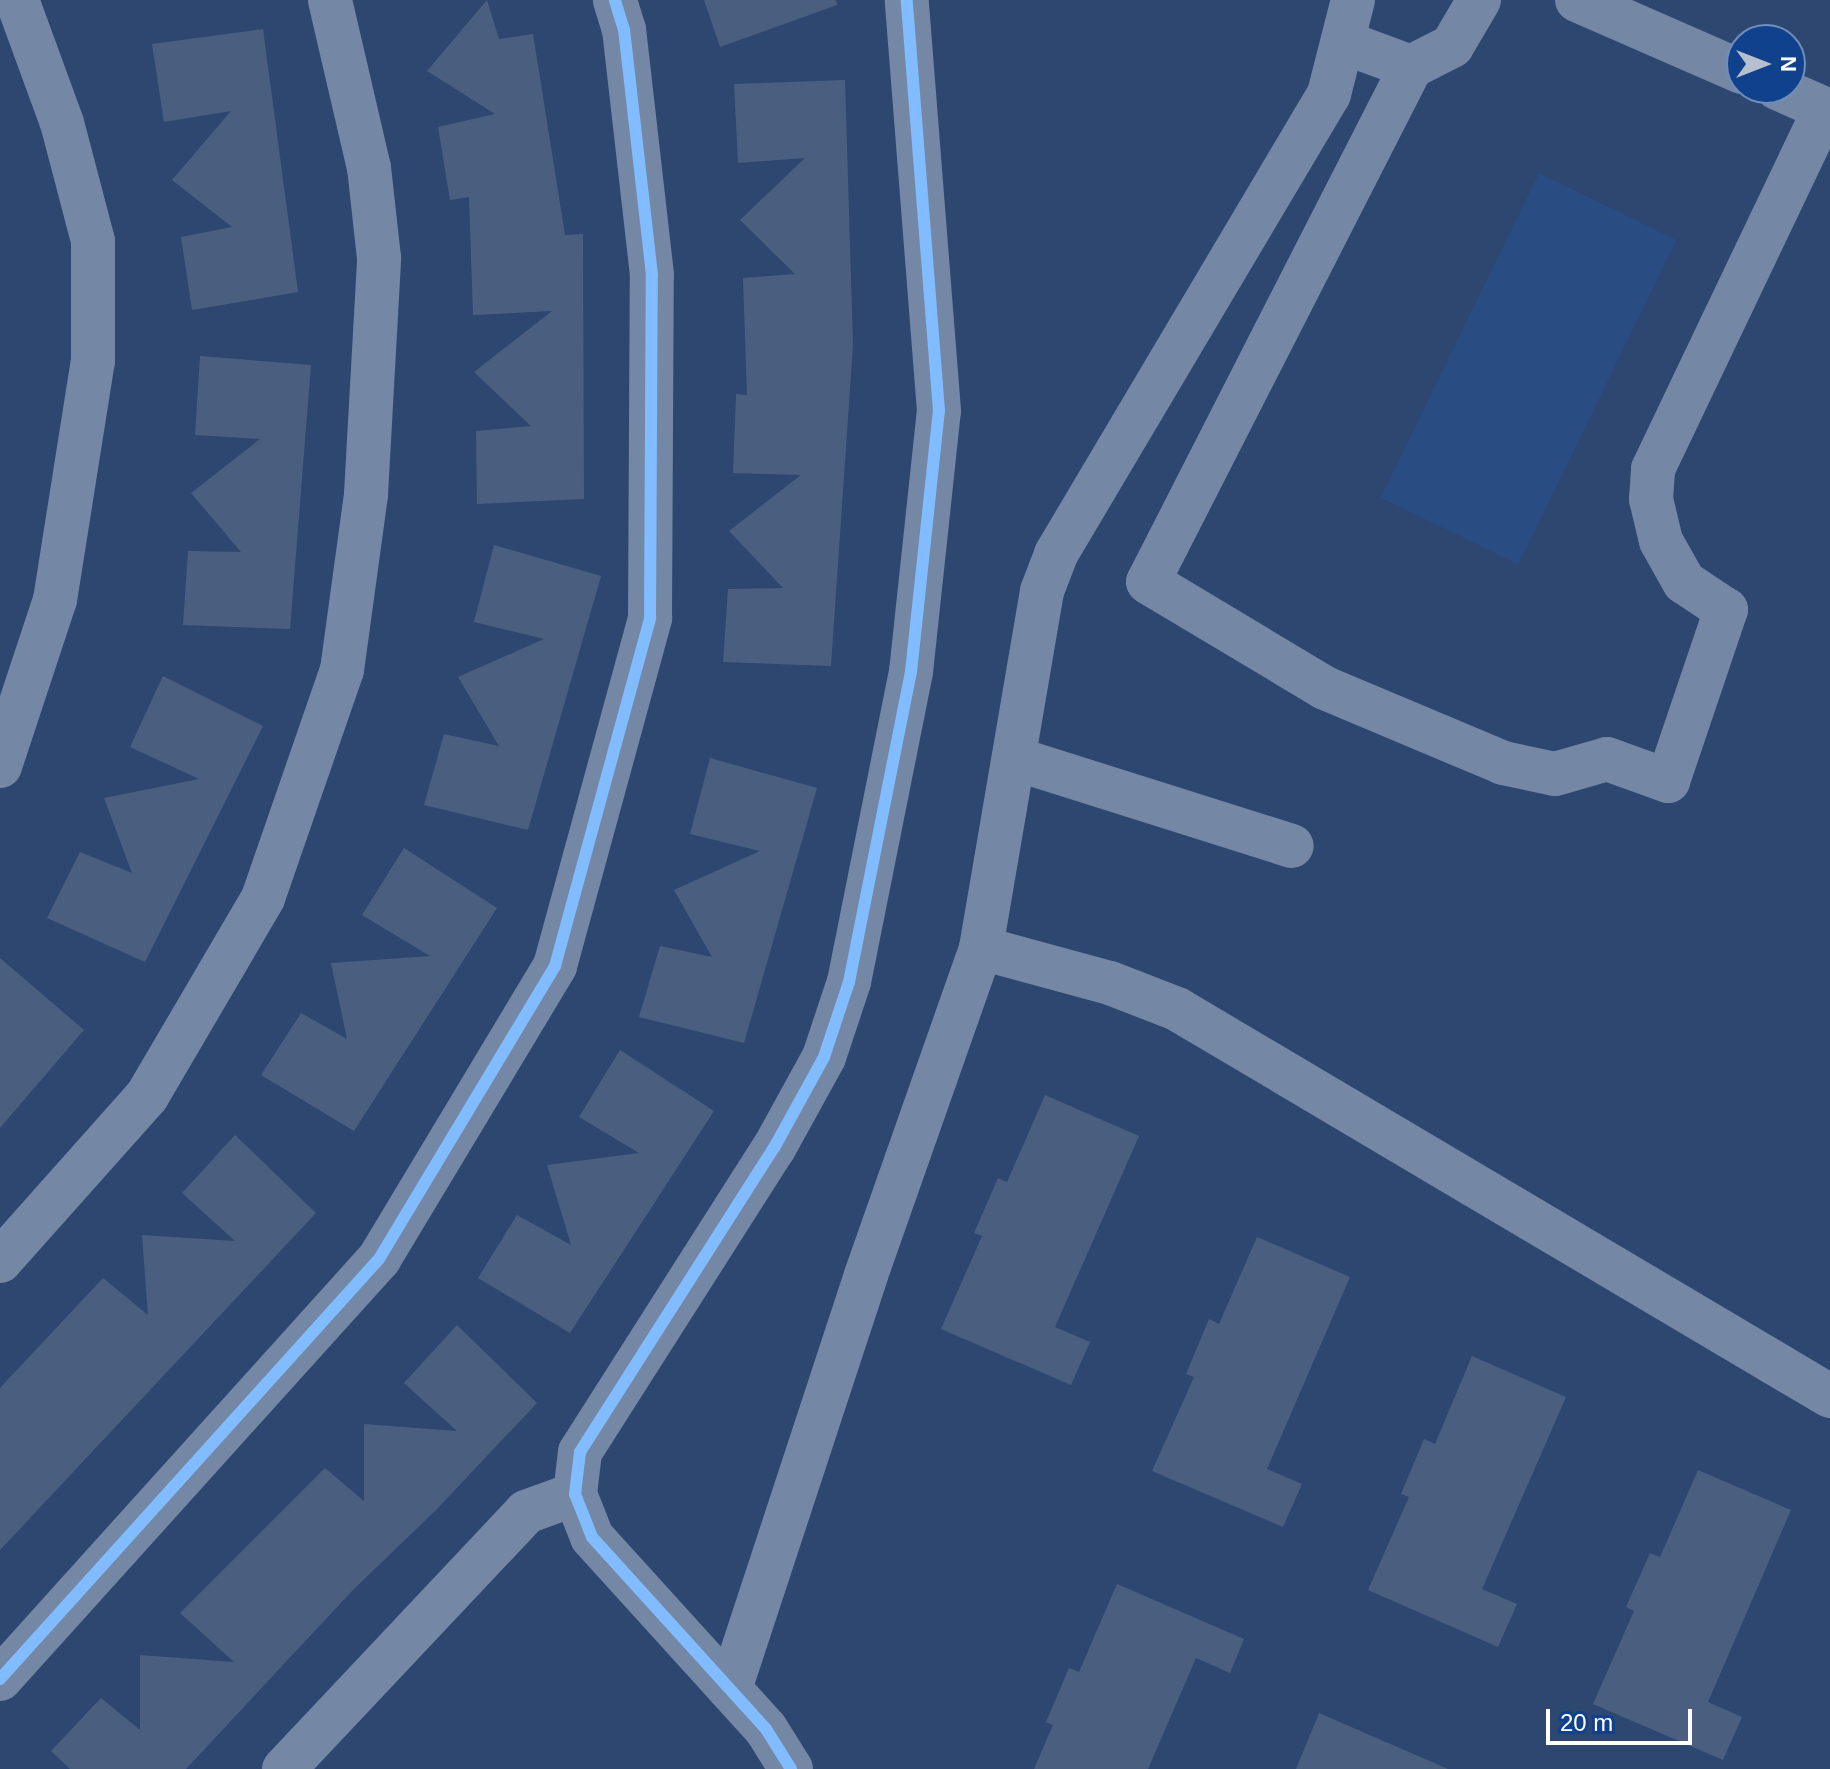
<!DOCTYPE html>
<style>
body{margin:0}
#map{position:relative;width:1830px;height:1769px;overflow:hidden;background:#2d4770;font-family:Helvetica,sans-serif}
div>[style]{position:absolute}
.water>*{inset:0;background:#294c83;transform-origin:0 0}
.building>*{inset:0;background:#4a5f80}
.minor>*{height:44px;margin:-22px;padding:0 22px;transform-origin:22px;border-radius:22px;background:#7488a5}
.cycleway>*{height:12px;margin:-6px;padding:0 6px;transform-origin:6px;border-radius:6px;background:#80bcff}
span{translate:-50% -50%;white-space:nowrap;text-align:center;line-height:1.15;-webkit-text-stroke:8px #10418d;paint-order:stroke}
.north{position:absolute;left:1726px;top:24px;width:80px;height:80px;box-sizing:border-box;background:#10418d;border:2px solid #708dbb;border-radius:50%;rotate:90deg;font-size:22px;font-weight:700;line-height:32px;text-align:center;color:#fff}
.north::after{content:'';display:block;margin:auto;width:28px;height:36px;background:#b6bfcd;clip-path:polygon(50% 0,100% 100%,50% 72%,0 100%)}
.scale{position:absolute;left:1546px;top:1709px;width:146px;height:36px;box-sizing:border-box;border:4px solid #fff;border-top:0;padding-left:10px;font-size:24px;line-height:28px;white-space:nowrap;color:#fff;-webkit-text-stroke:6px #10418d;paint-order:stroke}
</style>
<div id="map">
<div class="water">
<i style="left:1539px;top:173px;width:153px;height:361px;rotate:26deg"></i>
</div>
<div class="building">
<i style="clip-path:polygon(487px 0,499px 39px,533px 34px,565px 235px,583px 234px,584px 499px,477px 504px,476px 431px,531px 426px,474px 372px,552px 311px,473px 315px,469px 197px,450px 200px,438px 127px,495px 114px,427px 71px)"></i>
<i style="clip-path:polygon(704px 0,836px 0,837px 5px,720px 47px)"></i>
<i style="clip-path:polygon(263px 29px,298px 292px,192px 310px,181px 237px,232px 227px,172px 180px,231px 111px,164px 122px,152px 44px)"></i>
<i style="clip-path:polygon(845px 80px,853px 345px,831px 666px,723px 662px,728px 589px,783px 588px,729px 531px,801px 475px,733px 473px,736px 394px,747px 395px,743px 278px,795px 274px,740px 220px,805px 158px,738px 163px,734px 84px)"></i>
<i style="clip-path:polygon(200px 356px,311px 365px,290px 629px,183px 625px,188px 551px,241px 552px,191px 493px,260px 439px,195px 435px)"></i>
<i style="clip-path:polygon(494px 545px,601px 576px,528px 830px,424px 805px,444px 734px,499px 746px,458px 677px,544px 639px,474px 622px)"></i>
<i style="clip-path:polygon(163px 676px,263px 726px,145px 962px,47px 918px,80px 852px,132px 873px,104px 798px,199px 779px,130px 747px)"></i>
<i style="clip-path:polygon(710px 758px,817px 788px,744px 1043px,639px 1017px,660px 946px,712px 957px,674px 890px,760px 851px,690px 834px)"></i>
<i style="clip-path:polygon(404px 848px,497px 908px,354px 1131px,261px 1075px,301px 1013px,347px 1039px,331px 963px,430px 956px,362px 915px)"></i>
<i style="clip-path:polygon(0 958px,84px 1030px,0 1128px)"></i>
<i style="clip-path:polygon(620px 1050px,714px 1111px,570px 1333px,478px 1278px,517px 1215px,571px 1245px,547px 1165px,639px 1153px,579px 1117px)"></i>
<i style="clip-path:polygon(1045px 1095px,1139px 1136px,1055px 1327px,1090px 1342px,1071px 1385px,941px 1329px,982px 1236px,974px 1233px,998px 1178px,1007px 1182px)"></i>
<i style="clip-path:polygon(235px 1135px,316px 1213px,0 1550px,0 1388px,103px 1278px,148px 1315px,142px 1235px,235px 1241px,182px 1193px)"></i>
<i style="clip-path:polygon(1257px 1237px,1350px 1277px,1267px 1469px,1302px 1484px,1283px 1527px,1152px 1471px,1194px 1377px,1186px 1374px,1209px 1319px,1219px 1324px)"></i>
<i style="clip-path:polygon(457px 1325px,537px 1403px,436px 1510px,352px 1591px,186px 1769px,70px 1769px,51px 1751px,101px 1698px,140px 1730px,140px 1655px,234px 1662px,180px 1613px,325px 1468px,364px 1501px,364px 1424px,457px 1431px,404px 1383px)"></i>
<i style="clip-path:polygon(1472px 1356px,1566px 1397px,1482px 1589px,1517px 1604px,1498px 1647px,1368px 1590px,1409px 1497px,1401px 1494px,1424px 1439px,1435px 1444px)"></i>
<i style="clip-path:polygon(1698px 1470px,1791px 1510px,1708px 1702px,1742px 1717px,1723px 1760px,1593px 1704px,1634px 1611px,1626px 1607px,1650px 1553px,1660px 1557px)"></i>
<i style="clip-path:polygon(1117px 1584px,1244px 1639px,1230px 1673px,1196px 1658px,1148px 1769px,1034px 1769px,1053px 1725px,1046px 1722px,1069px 1668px,1079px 1672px)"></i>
<i style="clip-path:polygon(1319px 1713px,1448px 1769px,1296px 1769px)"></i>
</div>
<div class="minor">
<i style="left:1479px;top:0;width:53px;rotate:120.4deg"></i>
<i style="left:1452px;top:46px;width:46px;rotate:152.9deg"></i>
<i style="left:1411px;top:67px;width:578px;rotate:117.05deg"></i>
<i style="left:1148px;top:582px;width:206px;rotate:30.9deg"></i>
<i style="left:1325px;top:688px;width:193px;rotate:22.8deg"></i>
<i style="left:1503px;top:763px;width:53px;rotate:11.9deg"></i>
<i style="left:1555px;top:774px;width:54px;rotate:-16.1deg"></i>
<i style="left:1607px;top:759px;width:65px;rotate:19.8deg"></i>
<i style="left:1668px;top:781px;width:181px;rotate:-71.3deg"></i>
<i style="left:1726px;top:610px;width:50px;rotate:-146.3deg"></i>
<i style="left:1684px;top:582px;width:47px;rotate:-119.3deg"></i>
<i style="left:1661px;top:541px;width:43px;rotate:-103.4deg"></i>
<i style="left:1651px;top:499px;width:30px;rotate:-86deg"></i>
<i style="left:1653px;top:469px;width:399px;rotate:-64.5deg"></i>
<i style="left:1825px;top:109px;width:52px;rotate:-156.4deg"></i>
<i style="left:1577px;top:0;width:180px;rotate:23.6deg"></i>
<i style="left:1343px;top:42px;width:72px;rotate:20.2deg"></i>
<i style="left:1016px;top:759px;width:289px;rotate:17.5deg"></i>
<i style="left:0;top:766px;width:175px;rotate:-71.7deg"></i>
<i style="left:55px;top:600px;width:242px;rotate:-81deg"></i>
<i style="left:93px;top:361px;width:120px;rotate:-90deg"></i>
<i style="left:93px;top:241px;width:122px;rotate:-104.7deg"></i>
<i style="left:62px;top:123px;width:131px;rotate:-110.1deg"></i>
<i style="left:981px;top:948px;width:362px;rotate:-80.3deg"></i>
<i style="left:1042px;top:591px;width:40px;rotate:-69deg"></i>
<i style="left:1056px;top:554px;width:535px;rotate:-59.31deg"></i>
<i style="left:1329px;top:94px;width:97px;rotate:-75.7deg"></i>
<i style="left:0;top:1261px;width:221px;rotate:-48.3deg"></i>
<i style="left:147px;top:1096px;width:229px;rotate:-59.6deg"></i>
<i style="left:263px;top:898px;width:241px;rotate:-70.9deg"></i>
<i style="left:342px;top:670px;width:178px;rotate:-82.2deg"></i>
<i style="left:366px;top:494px;width:236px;rotate:-86.8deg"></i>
<i style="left:379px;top:258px;width:91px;rotate:-96.3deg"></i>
<i style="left:369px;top:168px;width:172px;rotate:-103.1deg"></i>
<i style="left:0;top:1679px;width:566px;rotate:-47.94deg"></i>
<i style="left:379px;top:1259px;width:342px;rotate:-59deg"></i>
<i style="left:555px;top:966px;width:361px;rotate:-74.7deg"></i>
<i style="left:650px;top:618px;width:343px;rotate:-89.7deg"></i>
<i style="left:652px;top:275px;width:247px;rotate:-96.5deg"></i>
<i style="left:624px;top:30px;width:31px;rotate:-107deg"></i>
<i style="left:730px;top:1689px;width:436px;rotate:-71.8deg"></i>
<i style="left:866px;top:1275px;width:347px;rotate:-70.6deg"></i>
<i style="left:981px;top:948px;width:134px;rotate:15.2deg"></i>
<i style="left:1110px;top:983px;width:72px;rotate:21.2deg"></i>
<i style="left:1177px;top:1009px;width:759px;rotate:30.65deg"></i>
<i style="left:284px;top:1769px;width:353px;rotate:-46.7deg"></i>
<i style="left:526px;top:1512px;width:52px;rotate:-20.2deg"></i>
<i style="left:791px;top:1769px;width:47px;rotate:-122deg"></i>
<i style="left:766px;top:1729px;width:259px;rotate:-132.2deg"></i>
<i style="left:592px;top:1537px;width:46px;rotate:-111.6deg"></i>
<i style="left:575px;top:1494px;width:42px;rotate:-83.2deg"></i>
<i style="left:580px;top:1452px;width:361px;rotate:-57.5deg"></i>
<i style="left:774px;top:1148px;width:104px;rotate:-61.2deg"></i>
<i style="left:824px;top:1057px;width:79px;rotate:-71.6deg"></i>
<i style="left:849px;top:982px;width:316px;rotate:-78.7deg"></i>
<i style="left:911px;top:672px;width:262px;rotate:-83.9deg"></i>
<i style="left:939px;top:411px;width:412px;rotate:-94.5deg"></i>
</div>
<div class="cycleway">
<i style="left:0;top:1679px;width:566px;rotate:-47.94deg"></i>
<i style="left:379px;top:1259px;width:342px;rotate:-59deg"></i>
<i style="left:555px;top:966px;width:361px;rotate:-74.7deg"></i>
<i style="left:650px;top:618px;width:343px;rotate:-89.7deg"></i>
<i style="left:652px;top:275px;width:247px;rotate:-96.5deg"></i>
<i style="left:624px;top:30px;width:31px;rotate:-107deg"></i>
<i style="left:791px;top:1769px;width:47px;rotate:-122deg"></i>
<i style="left:766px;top:1729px;width:259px;rotate:-132.2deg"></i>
<i style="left:592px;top:1537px;width:46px;rotate:-111.6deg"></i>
<i style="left:575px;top:1494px;width:42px;rotate:-83.2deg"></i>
<i style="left:580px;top:1452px;width:361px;rotate:-57.5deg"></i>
<i style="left:774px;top:1148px;width:104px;rotate:-61.2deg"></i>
<i style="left:824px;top:1057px;width:79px;rotate:-71.6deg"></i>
<i style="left:849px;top:982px;width:316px;rotate:-78.7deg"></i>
<i style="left:911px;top:672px;width:262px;rotate:-83.9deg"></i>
<i style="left:939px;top:411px;width:412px;rotate:-94.5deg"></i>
</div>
<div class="north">N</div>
<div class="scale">20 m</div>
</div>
